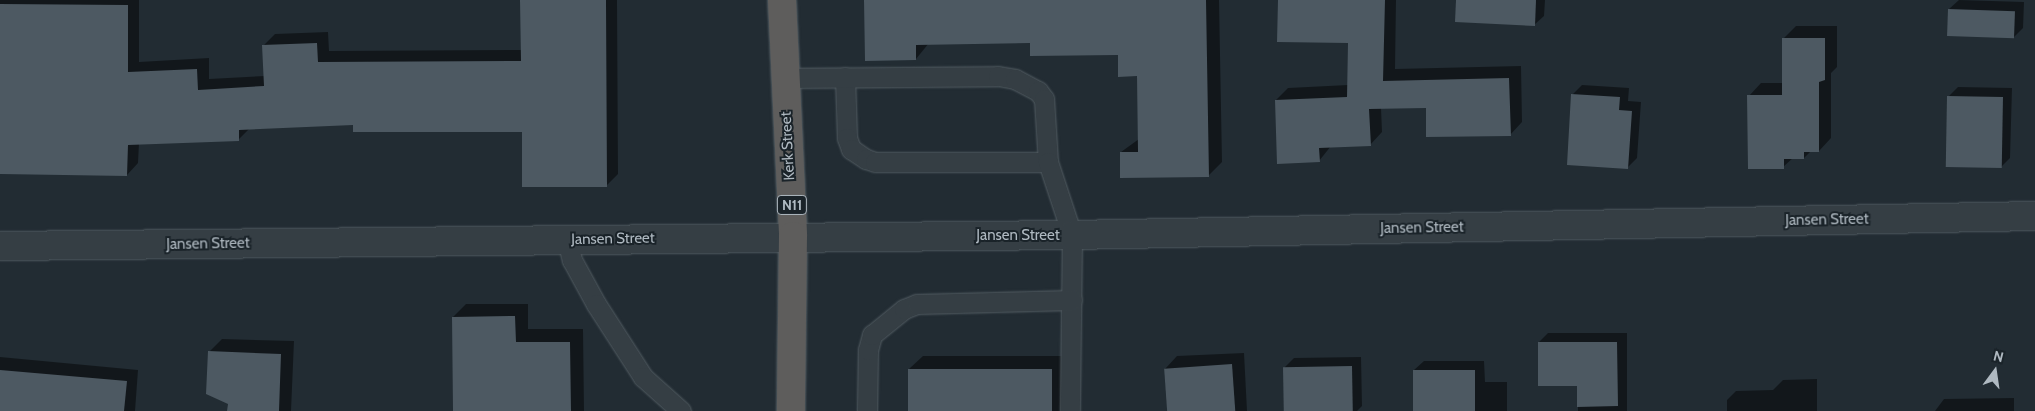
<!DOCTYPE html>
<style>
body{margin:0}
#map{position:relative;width:2035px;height:411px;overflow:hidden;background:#222c33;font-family:Cabin,sans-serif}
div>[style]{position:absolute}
.shadow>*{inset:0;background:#0007}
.building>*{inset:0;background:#4d5962;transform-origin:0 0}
.roads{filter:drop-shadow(0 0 1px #525c62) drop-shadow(0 0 1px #525c62)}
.service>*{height:19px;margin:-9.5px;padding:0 9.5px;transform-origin:9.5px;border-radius:9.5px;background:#353e44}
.minor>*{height:28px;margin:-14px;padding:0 14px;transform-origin:14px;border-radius:14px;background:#353e44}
.trunk>*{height:28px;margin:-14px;padding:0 14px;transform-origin:14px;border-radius:14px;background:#5e5d5c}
span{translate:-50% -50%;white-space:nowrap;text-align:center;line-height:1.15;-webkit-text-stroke:4px #1a2329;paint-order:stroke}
.shield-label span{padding:1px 4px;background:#1a2329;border:1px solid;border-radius:4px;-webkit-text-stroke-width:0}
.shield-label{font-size:14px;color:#afb9c1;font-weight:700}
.street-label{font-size:15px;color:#afb9c1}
.north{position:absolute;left:1970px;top:346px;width:50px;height:50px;-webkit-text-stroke:4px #1a2329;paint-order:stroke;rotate:14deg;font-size:14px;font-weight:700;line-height:20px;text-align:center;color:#afb9c1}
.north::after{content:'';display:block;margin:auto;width:18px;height:22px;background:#afb9c1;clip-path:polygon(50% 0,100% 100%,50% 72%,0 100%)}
</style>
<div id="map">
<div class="shadow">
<i style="clip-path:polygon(0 0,139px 0,139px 62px,209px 58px,209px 79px,265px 76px,264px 45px,275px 34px,328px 32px,329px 51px,522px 50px,522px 0,617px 0,618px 174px,607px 185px,523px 131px,355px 124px,250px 128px,239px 139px,139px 143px,138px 163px,127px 175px,0 173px)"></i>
<i style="clip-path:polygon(865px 0,1219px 0,1222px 162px,1208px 176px,1121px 152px,1139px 139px,1138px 75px,1119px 54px,1031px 42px,929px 43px,916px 59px)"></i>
<i style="clip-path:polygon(1280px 0,1396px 0,1395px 69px,1521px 66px,1522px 122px,1510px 135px,1427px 106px,1381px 108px,1382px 132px,1370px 145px,1331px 146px,1319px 161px,1276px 100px,1288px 88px,1348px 85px,1349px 42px)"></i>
<i style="clip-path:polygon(1497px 0,1545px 0,1544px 16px,1534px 25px)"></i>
<i style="clip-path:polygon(1959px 0,2024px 2px,2023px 28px,2013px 38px,1949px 9px)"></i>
<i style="clip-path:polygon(1796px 26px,1837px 26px,1837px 67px,1831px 73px,1831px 138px,1819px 151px,1811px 151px,1804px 158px,1793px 158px,1783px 167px,1749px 96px,1761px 83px,1783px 83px,1783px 39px)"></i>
<i style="clip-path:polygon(1582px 85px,1629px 88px,1628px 101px,1641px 102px,1637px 158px,1627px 168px,1572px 95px)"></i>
<i style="clip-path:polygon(1958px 87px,2012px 88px,2010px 158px,2000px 168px,1948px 97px)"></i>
<i style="clip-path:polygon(466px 304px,528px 304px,528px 329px,583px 329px,584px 411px,454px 411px,453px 317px)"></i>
<i style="clip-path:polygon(1548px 333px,1627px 333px,1627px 411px,1578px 411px,1578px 385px,1539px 342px)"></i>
<i style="clip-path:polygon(222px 339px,294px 341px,291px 411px,229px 411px,229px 404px,209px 352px)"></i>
<i style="clip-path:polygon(1244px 353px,1247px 411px,1168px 411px,1165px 369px,1177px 356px)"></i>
<i style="clip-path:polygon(923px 356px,1065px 356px,1065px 411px,909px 411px,909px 369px)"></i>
<i style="clip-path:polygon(0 357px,138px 370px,135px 411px,0 411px)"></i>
<i style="clip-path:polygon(1361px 357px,1362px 406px,1357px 411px,1285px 411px,1285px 367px,1294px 358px)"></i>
<i style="clip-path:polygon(1424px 361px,1484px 361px,1485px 382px,1507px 382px,1507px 411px,1415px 411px,1414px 370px)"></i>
<i style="clip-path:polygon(1817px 379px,1817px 411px,1727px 411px,1727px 400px,1736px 391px,1773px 390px,1783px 380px)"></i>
<i style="clip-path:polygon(2014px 398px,2014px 411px,1935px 411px,1944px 399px)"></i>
</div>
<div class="building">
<i style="clip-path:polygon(520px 0,606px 0,607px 187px,522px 187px,522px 132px,353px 132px,353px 125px,239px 130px,239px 141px,128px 145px,127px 176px,0 174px,0 4px,128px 5px,128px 72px,197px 69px,198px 90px,264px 86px,262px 45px,317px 43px,318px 62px,521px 61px)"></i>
<i style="clip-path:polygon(864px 0,1206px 0,1209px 177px,1120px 178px,1120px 152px,1138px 152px,1137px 76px,1118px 77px,1118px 55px,1030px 56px,1030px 43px,916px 45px,916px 60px,865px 61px)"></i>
<i style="clip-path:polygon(1278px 0,1385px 0,1383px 81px,1509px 78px,1511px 136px,1426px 137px,1426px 108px,1369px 109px,1371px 146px,1319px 148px,1320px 162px,1277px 164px,1275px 100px,1347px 97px,1348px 43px,1277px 42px)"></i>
<i style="clip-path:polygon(1456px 0,1536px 0,1535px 26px,1455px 22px)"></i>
<i style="left:1948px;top:9px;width:67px;height:27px;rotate:2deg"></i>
<i style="clip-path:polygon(1782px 38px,1825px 38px,1825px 80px,1819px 82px,1819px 152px,1804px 152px,1804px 159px,1784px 159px,1784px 169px,1748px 169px,1747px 95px,1782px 95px)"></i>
<i style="clip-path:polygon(1571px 94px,1620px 97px,1619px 110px,1632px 111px,1628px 169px,1567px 165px)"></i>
<i style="left:1947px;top:96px;width:56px;height:71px;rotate:1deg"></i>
<i style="clip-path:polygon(515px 316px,516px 342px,570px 342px,571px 411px,453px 411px,452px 317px)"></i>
<i style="clip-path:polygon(1538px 342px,1617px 342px,1618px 406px,1577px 407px,1577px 386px,1538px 386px)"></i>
<i style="clip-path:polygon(208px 351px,281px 354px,279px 411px,227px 411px,228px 404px,206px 394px)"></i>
<i style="left:1232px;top:364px;width:47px;height:68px;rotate:86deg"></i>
<i style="left:1352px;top:366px;width:45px;height:69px;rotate:89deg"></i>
<i style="left:908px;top:369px;width:144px;height:42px"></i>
<i style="clip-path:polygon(0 370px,127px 381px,124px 411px,0 411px)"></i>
<i style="left:1413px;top:370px;width:62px;height:41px"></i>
</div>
<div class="roads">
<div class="service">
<i style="left:845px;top:77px;width:61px;rotate:88.1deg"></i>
<i style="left:847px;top:138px;width:12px;rotate:70deg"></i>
<i style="left:851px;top:149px;width:18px;rotate:34deg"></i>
<i style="left:866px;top:159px;width:9px;rotate:18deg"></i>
<i style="left:875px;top:162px;width:173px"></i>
<i style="left:784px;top:78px;width:214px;rotate:-0.5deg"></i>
<i style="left:998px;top:76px;width:17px;rotate:10deg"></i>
<i style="left:1015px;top:79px;width:26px;rotate:28deg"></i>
<i style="left:1038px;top:91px;width:10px;rotate:53deg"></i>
<i style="left:1044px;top:99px;width:63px;rotate:86.4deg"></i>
<i style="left:1048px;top:162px;width:77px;rotate:71.8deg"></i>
<i style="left:1072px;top:235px;width:176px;rotate:90.7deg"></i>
<i style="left:567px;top:239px;width:22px;rotate:77deg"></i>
<i style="left:572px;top:260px;width:50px;rotate:61.4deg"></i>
<i style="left:596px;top:304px;width:87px;rotate:57.2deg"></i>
<i style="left:643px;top:377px;width:51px;rotate:41.8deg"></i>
<i style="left:867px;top:411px;width:61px;rotate:-89.1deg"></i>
<i style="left:868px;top:350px;width:16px;rotate:-75deg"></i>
<i style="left:872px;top:335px;width:41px;rotate:-39.1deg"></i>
<i style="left:904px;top:309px;width:14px;rotate:-21deg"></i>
<i style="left:917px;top:304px;width:155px;rotate:-1.5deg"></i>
</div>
<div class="minor">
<i style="left:0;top:246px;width:1072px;rotate:-0.59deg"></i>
<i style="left:1072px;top:235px;width:963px;rotate:-1.13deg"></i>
</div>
<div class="trunk">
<i style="left:782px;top:0;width:236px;rotate:87.3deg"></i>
<i style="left:793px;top:236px;width:175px;rotate:90.7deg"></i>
</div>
</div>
<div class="shield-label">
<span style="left:792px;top:205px">N11</span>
</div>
<div class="street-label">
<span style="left:788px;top:146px;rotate:-93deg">Kerk Street</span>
<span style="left:1827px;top:220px;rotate:-1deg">Jansen Street</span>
<span style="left:1422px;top:228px;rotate:-1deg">Jansen Street</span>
<span style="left:1018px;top:236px">Jansen Street</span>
<span style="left:613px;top:239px;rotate:-1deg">Jansen Street</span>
<span style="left:208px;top:244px;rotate:-1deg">Jansen Street</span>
</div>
<div class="north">N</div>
</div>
